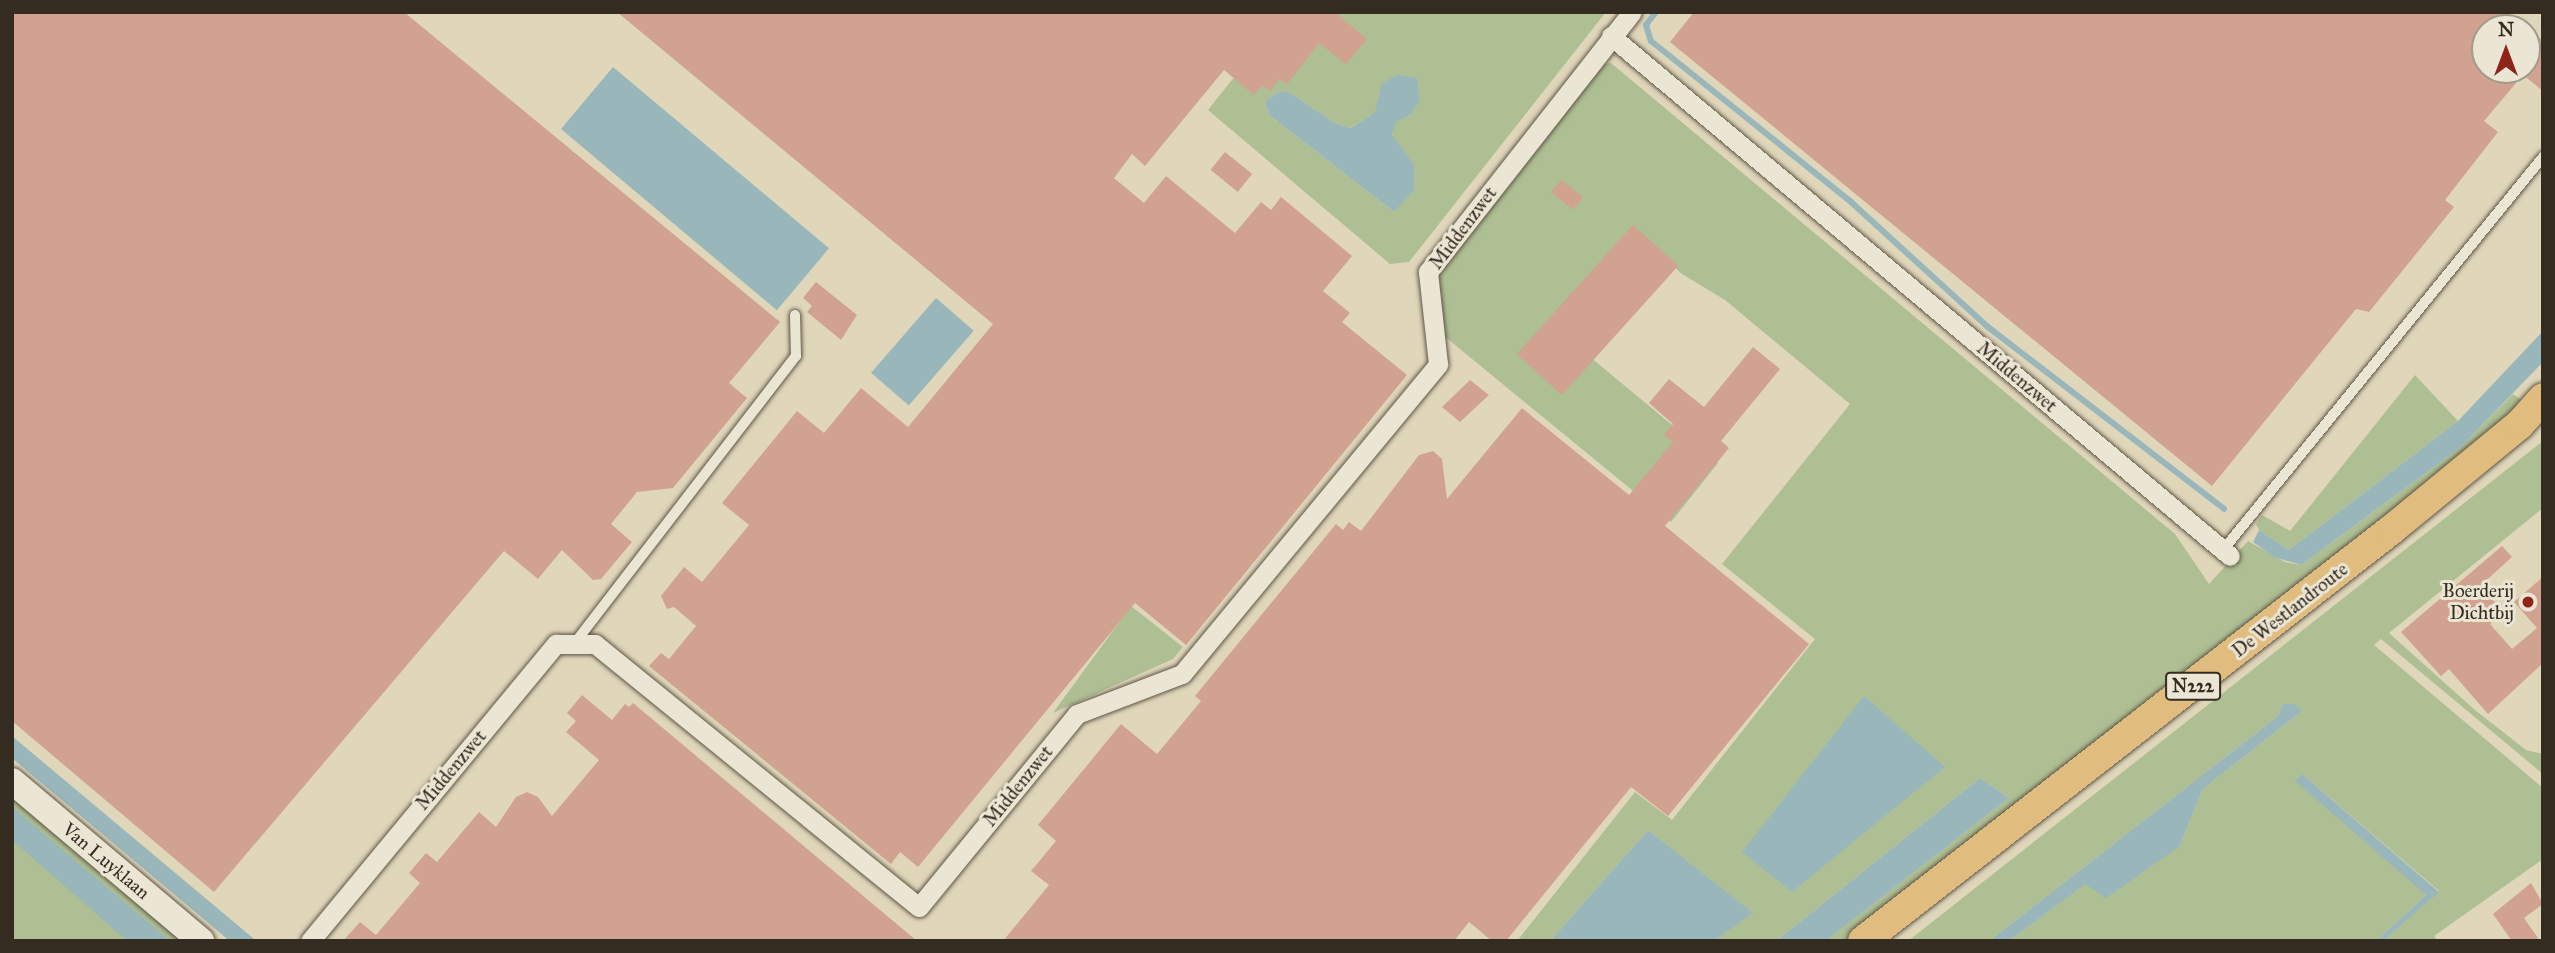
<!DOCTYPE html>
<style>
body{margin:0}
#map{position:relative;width:2555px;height:953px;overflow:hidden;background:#e0d7bb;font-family:"IM FELL Great Primer",serif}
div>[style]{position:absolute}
.green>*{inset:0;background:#aebf93}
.water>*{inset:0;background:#99b7ba;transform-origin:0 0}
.stream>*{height:6px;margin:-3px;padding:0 3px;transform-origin:3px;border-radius:3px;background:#99b7ba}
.building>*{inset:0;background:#d1a28f;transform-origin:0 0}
.roads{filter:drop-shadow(0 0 2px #5f5648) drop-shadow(0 0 2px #5f5648)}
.lane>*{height:10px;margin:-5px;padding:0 5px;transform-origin:5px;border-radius:5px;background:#ebe5d3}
.street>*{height:19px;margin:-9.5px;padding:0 9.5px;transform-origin:9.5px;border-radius:9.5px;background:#ebe5d3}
.secondary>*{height:26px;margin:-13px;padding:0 13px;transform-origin:13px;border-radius:13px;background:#ebe5d3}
.primary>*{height:30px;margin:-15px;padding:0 15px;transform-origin:15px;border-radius:15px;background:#e0bc7e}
.dots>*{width:19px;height:19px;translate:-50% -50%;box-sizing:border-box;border:4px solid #ebe5d3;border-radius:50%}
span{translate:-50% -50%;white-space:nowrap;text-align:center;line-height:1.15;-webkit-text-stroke:6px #ebe5d3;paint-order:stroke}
.shield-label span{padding:2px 5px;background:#ebe5d3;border:2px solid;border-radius:5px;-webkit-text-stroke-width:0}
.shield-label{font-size:18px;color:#342b21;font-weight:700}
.street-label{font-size:19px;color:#342b21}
.poi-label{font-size:19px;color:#342b21}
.right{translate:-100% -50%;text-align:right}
.frame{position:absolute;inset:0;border:14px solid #342b21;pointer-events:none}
.north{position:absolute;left:2471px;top:14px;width:70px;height:70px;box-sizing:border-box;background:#ebe5d3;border:2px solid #a29b8c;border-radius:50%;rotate:0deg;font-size:19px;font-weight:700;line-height:28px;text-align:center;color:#342b21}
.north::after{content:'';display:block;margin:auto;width:24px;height:32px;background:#8f2418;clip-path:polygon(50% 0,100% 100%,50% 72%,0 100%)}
</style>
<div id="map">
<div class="green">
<i style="clip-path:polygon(evenodd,1286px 12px,1606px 12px,1409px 262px,1390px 264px,1208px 110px,1286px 12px,1279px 92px,1289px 92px,1335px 123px,1351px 128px,1375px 112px,1382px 98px,1410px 115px,1395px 122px,1392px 136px,1414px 164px,1394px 212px,1268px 114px,1265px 101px,1279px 92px)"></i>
<i style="clip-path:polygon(1611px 63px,2175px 534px,2209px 584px,2248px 541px,2285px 562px,2301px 565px,2461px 447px,2513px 394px,2533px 408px,1853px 941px,1826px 941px,2009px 798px,1980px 778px,1776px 941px,1714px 941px,1752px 913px,1648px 830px,1550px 941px,1517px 941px,1635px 792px,1672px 820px,1815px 639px,1722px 564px,1850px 404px,1725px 300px,1682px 274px,1633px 230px,1549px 323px,1718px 463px,1671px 522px,1438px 331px,1432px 275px,1597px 65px)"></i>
<i style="clip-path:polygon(2415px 375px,2458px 421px,2289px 550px,2259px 530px,2256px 524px,2262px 515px,2290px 531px)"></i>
<i style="clip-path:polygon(2543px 441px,2543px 508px,2389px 633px,2475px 710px,2526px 750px,2543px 754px,2543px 774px,2381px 639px,2374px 645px,2543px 788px,2543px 859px,2434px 936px,2438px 941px,2383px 941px,2439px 891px,2302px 774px,2426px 895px,2376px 941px,2009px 941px,2085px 883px,2179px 847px,2203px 789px,2302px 711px,2283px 704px,2278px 716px,1989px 941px,1908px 941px)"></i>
<i style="clip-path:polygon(1131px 606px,1183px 647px,1173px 659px,1053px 713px)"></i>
<i style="clip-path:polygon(12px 777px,190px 941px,12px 941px)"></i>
</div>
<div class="water">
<i style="left:613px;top:67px;width:282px;height:81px;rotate:40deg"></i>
<i style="clip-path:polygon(1398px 75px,1417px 78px,1420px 100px,1410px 115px,1396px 122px,1392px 135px,1414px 164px,1414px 190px,1394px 212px,1268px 114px,1265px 101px,1279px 92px,1289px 92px,1335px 123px,1351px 128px,1375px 112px,1382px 83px)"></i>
<i style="left:936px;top:298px;width:50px;height:99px;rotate:41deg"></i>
<i style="clip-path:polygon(2543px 331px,2543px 362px,2461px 447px,2301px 565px,2274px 557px,2253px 542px,2259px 530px,2289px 550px,2458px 421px)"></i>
<i style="clip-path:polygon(1864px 696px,1945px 767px,1792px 892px,1742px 852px)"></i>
<i style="clip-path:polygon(2283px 704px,2294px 704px,2302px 711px,2203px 789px,2179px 847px,2106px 898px,2085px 884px,2009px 941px,1989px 941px,2278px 716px)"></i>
<i style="left:12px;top:736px;width:316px;height:17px;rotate:40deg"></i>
<i style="clip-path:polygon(2302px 774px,2439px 892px,2383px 941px,2376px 941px,2426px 895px,2295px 781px)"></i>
<i style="clip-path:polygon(1980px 778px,2009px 798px,1826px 941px,1776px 941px)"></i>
<i style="clip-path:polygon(12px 807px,170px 941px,127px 941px,12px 840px)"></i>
<i style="clip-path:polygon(1648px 830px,1753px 913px,1714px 941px,1550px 941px)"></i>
</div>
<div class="stream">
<i style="left:1656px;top:12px;width:16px;rotate:128deg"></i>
<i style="left:1646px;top:25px;width:17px;rotate:73deg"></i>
<i style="left:1651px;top:41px;width:257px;rotate:38.8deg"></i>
<i style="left:1851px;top:202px;width:185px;rotate:42.4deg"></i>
<i style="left:1988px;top:327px;width:298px;rotate:37.6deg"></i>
</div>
<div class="building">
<i style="clip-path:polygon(12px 12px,404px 12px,780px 322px,729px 383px,747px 398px,673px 488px,637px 492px,611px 524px,632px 542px,601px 579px,593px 580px,562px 550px,538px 579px,504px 551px,214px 892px,12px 721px)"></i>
<i style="clip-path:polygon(617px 12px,1335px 12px,1367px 39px,1346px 64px,1319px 43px,1287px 84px,1279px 79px,1270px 91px,1263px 85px,1254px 95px,1224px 70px,1145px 166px,1132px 154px,1114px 178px,1144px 203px,1166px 176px,1235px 233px,1261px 202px,1271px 210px,1281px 197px,1352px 256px,1323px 291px,1350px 313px,1342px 322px,1407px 375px,1186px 645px,1135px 603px,918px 867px,900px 852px,891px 864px,649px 666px,661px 653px,669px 659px,696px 626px,674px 607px,667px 609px,661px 596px,684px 567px,702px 582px,749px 525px,722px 503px,797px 411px,824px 433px,861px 388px,908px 427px,993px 324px)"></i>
<i style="clip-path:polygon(1694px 12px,2508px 12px,2527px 28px,2485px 28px,2485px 70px,2527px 70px,2484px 121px,2498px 132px,2445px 200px,2454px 207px,2369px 312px,2356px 309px,2212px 486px,1670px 42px)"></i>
<i style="clip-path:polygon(2527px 28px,2543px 41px,2543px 91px,2527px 78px)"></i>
<i style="left:1225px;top:152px;width:35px;height:23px;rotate:39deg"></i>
<i style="left:1561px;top:180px;width:28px;height:16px;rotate:38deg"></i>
<i style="left:1633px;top:225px;width:61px;height:174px;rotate:42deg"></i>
<i style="clip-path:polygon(816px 282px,857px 315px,841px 340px,807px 312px,812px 306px,803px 298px)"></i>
<i style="clip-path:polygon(1753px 347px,1780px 369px,1721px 441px,1729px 448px,1665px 526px,1809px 644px,1668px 816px,1631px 787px,1506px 941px,1492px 941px,1469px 922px,1454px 941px,1003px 941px,1049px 885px,1031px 871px,1056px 841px,1038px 825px,1121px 724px,1157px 754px,1201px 701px,1195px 696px,1336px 524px,1343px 530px,1349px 522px,1361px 531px,1419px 455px,1433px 451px,1442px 459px,1447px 499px,1522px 408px,1629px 495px,1673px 442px,1664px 435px,1673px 424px,1649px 403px,1669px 379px,1704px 407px)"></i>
<i style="clip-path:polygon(1470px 380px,1489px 395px,1460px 422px,1442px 407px)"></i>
<i style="clip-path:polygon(2502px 546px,2512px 557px,2480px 586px,2503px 611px,2490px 624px,2512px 649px,2537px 628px,2514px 602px,2543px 577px,2543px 663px,2488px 714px,2449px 669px,2441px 676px,2401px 632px)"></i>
<i style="clip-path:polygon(582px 695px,612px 720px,625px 704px,629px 707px,633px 703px,917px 941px,343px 941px,360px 922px,376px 935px,420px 883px,409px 873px,426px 853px,437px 862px,479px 812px,496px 827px,516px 797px,527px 792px,538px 797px,552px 816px,599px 760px,566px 732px,576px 721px,567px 713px)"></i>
<i style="clip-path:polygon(2531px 883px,2543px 904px,2524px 918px,2540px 941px,2512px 941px,2493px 914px)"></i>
</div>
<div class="roads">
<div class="lane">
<i style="left:2223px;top:550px;width:507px;rotate:-50.85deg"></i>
<i style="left:574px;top:644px;width:364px;rotate:-52.4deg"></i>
<i style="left:796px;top:356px;width:41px;rotate:-91.4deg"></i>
</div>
<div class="street">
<i style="left:1611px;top:36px;width:808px;rotate:40.03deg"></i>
<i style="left:310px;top:941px;width:386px;rotate:-50.4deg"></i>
<i style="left:556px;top:644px;width:39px"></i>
<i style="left:595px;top:644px;width:417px;rotate:39.1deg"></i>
<i style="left:919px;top:907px;width:249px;rotate:-50.7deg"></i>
<i style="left:1077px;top:714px;width:112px;rotate:-20.9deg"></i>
<i style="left:1182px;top:674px;width:402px;rotate:-50.4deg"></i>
<i style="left:1438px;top:364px;width:93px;rotate:-96.2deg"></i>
<i style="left:1428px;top:272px;width:330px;rotate:-51.9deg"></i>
</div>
<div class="secondary">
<i style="left:12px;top:781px;width:248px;rotate:40.2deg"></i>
</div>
<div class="primary">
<i style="left:1863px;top:941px;width:669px;rotate:-37.9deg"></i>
<i style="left:2391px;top:530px;width:166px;rotate:-39.4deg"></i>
<i style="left:2519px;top:425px;width:36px;rotate:-48deg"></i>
</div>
</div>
<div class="dots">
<i style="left:2528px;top:602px;background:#8f2418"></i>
</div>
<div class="shield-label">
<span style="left:2193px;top:686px">N222</span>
</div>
<div class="street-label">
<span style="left:1463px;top:228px;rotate:-53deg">Middenzwet</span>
<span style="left:2017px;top:377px;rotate:40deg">Middenzwet</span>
<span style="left:2290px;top:610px;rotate:-38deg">De Westlandroute</span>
<span style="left:451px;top:770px;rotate:-50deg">Middenzwet</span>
<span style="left:1018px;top:786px;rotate:-51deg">Middenzwet</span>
<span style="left:106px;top:861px;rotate:40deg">Van Luyklaan</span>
</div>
<div class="poi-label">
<span class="right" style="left:2514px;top:602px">Boerderij<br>Dichtbij</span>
</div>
<div class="frame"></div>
<div class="north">N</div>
</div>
